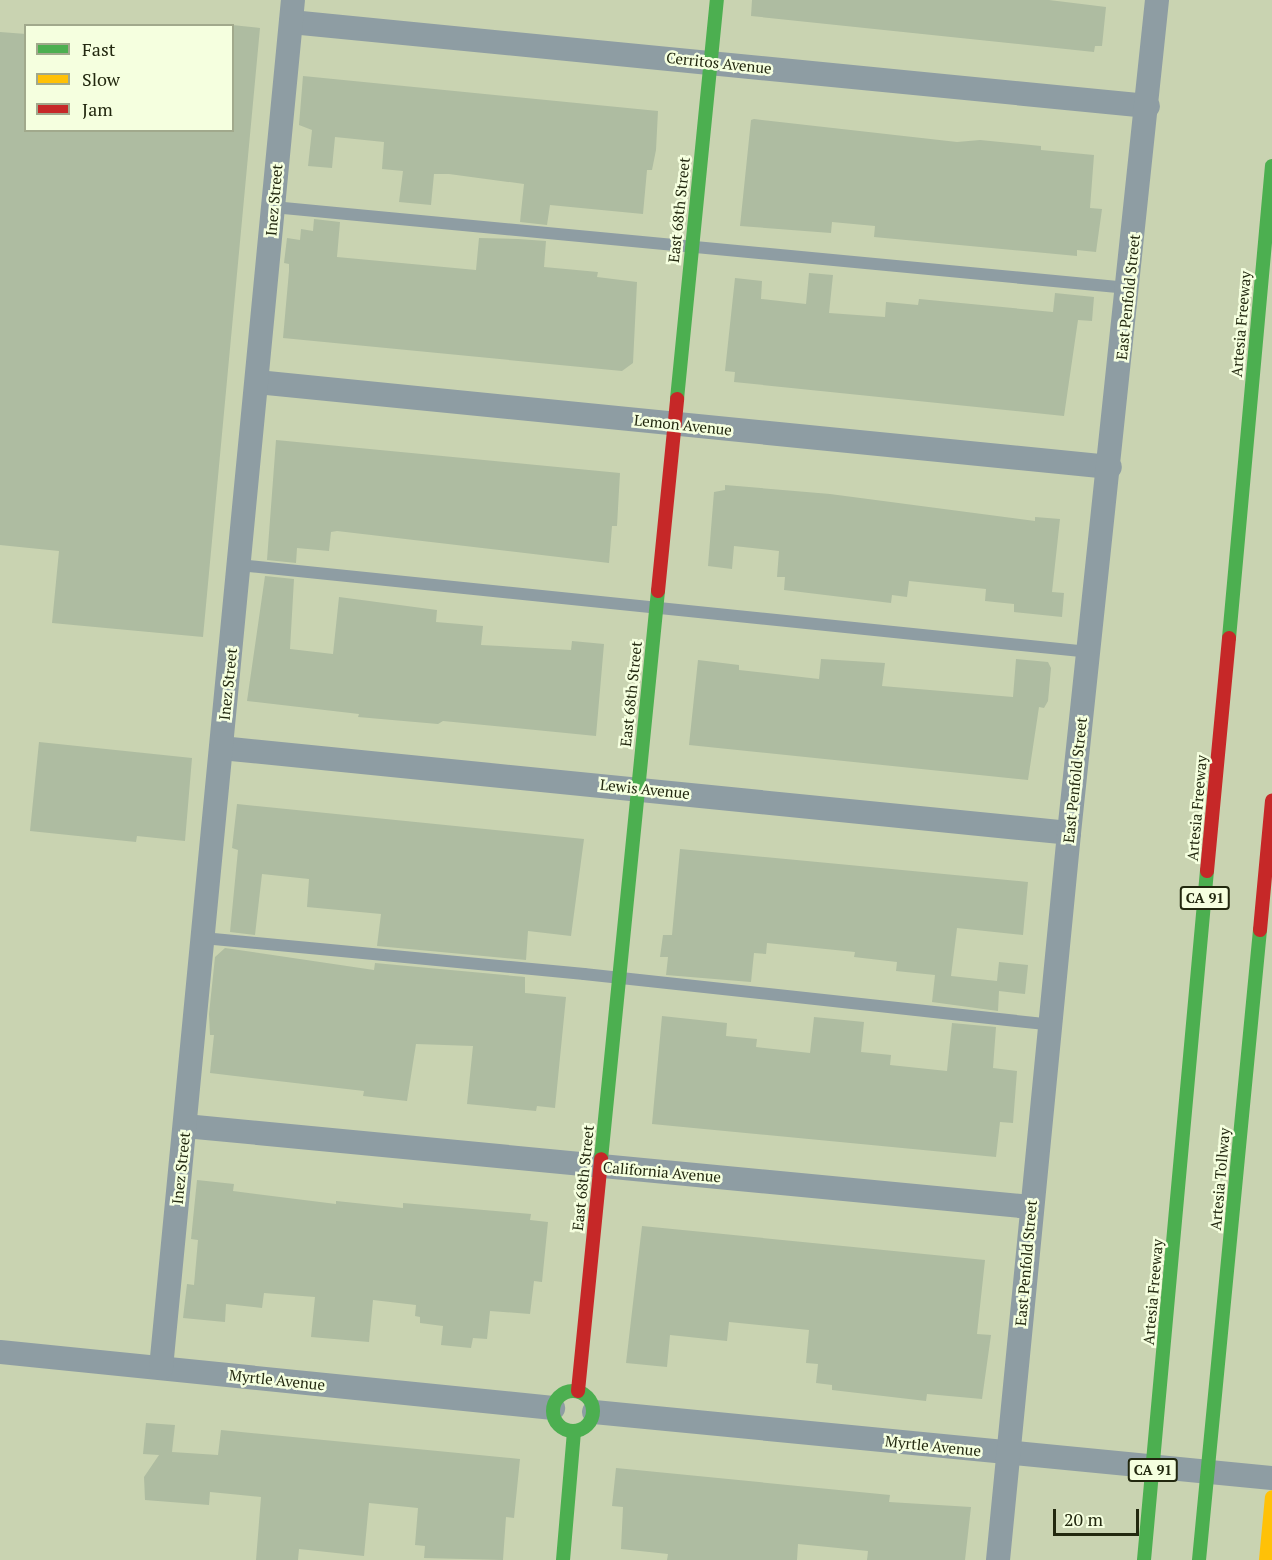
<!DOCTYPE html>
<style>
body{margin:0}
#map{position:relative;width:1272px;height:1560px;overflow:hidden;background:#c9d3b1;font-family:"PT Serif",serif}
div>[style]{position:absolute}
.building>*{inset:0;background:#aebca1}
.lane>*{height:12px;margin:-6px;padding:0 6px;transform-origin:6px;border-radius:6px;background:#8e9da3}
.street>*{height:24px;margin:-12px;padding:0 12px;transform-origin:12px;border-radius:12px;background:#8e9da3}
.fast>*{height:14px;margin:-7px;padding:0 7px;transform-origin:7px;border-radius:7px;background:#4caf50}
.fast>.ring{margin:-7px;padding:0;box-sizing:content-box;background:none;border:14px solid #4caf50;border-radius:50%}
.slow>*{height:14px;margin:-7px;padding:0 7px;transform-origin:7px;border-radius:7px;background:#ffc107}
.jam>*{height:14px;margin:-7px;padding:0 7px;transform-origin:7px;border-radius:7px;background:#c62828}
span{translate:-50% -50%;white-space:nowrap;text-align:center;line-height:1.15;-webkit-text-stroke:5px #f5ffdf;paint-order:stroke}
.shield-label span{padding:2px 4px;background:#f5ffdf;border:2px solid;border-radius:4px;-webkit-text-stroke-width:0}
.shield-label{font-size:14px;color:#22280f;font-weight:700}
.street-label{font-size:15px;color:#22280f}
.legend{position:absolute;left:24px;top:24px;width:210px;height:108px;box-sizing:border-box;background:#f5ffdf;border:2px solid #a1a98c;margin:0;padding:8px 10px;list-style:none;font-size:18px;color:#22280f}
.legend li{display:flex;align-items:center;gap:12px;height:30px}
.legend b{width:30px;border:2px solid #a1a98c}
.scale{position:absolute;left:1053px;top:1509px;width:86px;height:27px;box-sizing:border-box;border:3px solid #22280f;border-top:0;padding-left:8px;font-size:18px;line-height:21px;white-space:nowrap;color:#22280f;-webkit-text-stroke:4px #f5ffdf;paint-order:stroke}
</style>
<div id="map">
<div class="building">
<i style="clip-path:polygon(752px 0,1049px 0,1106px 7px,1102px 46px,1095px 46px,1094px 52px,751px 16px)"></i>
<i style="clip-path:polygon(232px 25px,260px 28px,203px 637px,52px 623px,59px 551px,0 545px,0 32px,26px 34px,26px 130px,232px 130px)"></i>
<i style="clip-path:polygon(303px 76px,658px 111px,656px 150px,652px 170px,647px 170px,643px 214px,550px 205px,547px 225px,520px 222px,524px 184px,449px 174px,434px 174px,431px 205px,399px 202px,403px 171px,382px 169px,384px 142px,335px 137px,332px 168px,308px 166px,312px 130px,299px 125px)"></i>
<i style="clip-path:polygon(754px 119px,957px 142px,980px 140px,1041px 146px,1041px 150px,1094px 155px,1090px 208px,1102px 209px,1096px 252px,1077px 250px,1077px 256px,874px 237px,875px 226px,832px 222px,831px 233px,740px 226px,751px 120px)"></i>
<i style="clip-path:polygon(314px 219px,340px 222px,337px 257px,476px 270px,479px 238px,518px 239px,546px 241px,544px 267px,598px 272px,597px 277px,637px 282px,633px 363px,622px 371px,283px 338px,289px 271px,289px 264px,284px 263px,287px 238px,300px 240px,301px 229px,313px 231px)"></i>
<i style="clip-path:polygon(809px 273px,833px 275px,829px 313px,885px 317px,886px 302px,918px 305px,919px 299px,1053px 312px,1055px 293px,1094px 297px,1092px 321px,1078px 320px,1064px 416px,734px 382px,735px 372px,725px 371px,735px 278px,762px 281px,761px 299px,806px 304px)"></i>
<i style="clip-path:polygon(276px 440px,620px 473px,617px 526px,612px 526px,609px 563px,337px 531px,331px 532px,329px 551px,297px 548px,296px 563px,267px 560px)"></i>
<i style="clip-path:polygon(725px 485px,830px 494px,1035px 521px,1035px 517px,1060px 519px,1052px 592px,1064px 593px,1062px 617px,1014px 612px,1014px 604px,985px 601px,986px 589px,909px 581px,907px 597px,892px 595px,891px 603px,784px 590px,785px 577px,777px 577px,779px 551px,734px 546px,732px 569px,708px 566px,714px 492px,725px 490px)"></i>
<i style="clip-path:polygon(265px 576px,294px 579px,290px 649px,333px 654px,339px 597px,437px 610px,436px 622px,483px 626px,481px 645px,571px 650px,572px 641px,604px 644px,596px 736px,443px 721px,438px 724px,358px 717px,359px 714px,247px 701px)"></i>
<i style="clip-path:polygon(821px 659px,885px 663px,882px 686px,1013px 697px,1016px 659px,1048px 662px,1051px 668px,1048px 701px,1044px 708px,1039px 707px,1028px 780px,689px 745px,698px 660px,739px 665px,739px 670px,819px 679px)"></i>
<i style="clip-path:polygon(39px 742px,192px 758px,185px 841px,137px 836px,136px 842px,30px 831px)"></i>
<i style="clip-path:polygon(237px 804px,584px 839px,571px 936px,528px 931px,526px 960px,377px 946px,381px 914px,307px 907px,309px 879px,262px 874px,255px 935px,230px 932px,238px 850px,232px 848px)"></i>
<i style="clip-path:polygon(680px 849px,1028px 882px,1023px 935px,957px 928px,951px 976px,997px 981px,999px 962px,1028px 965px,1025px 994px,999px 991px,998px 1011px,932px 1002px,935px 975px,896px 971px,897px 962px,854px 957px,855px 952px,767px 943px,766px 954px,754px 953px,751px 982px,666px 975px,668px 957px,660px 957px,663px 935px,672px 935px)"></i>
<i style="clip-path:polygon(225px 948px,374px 970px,375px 963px,525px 977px,525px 993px,566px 997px,555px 1108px,537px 1106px,536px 1111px,467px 1104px,473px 1046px,416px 1044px,407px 1101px,363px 1096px,364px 1091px,210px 1073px,214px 1035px,210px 1035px,209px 1014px,215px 957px)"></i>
<i style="clip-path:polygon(662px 1016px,727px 1023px,726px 1036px,757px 1039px,756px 1047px,810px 1053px,814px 1017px,864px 1022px,861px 1052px,891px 1055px,890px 1065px,947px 1071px,952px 1023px,996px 1027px,993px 1068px,1017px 1071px,1013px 1123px,1000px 1122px,996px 1157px,652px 1124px)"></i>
<i style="clip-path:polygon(197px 1180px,234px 1184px,233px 1191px,336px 1204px,336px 1201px,403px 1208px,403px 1203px,531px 1214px,530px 1220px,548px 1222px,542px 1282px,534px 1281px,530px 1314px,490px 1311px,487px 1339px,473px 1338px,471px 1348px,441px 1345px,443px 1326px,420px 1323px,420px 1317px,415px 1316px,416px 1305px,373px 1300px,369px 1342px,311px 1337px,315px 1297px,264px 1293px,262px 1308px,226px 1304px,225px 1322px,183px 1318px,187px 1284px,194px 1285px,198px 1240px,191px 1239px)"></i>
<i style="clip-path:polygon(642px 1226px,985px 1260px,977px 1334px,991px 1335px,982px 1399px,927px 1394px,926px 1401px,832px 1390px,832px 1385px,816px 1383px,818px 1364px,806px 1363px,809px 1330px,729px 1322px,727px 1341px,670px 1335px,667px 1367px,626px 1363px)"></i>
<i style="clip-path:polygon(146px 1423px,175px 1425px,172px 1452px,218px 1455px,221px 1430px,520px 1459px,514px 1518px,506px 1517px,503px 1560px,424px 1558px,425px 1546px,415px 1545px,418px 1508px,369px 1503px,364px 1556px,299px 1549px,298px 1560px,256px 1560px,261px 1497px,210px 1492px,209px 1505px,145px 1500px,144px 1477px,159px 1455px,143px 1454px)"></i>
<i style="clip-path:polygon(616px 1468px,890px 1495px,889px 1502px,971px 1507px,965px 1560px,867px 1560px,868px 1551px,798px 1544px,797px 1560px,667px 1560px,668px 1554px,621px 1549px,623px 1507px,612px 1506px)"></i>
</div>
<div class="lane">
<i style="left:273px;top:207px;width:859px;rotate:5.41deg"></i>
<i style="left:239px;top:565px;width:854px;rotate:5.84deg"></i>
<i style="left:203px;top:938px;width:383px;rotate:5.4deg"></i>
<i style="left:584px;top:974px;width:469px;rotate:6.2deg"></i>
</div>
<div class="street">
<i style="left:291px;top:22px;width:861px;rotate:5.6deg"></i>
<i style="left:257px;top:382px;width:857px;rotate:5.69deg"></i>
<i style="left:221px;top:748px;width:852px;rotate:5.72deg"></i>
<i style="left:185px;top:1126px;width:850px;rotate:5.47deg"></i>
<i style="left:0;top:1352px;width:556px;rotate:5.78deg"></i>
<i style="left:161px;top:1368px;width:1374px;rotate:-84.49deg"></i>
<i style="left:594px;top:1412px;width:681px;rotate:5.56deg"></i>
<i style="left:998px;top:1560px;width:730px;rotate:-84.42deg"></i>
<i style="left:1069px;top:833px;width:838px;rotate:-83.97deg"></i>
</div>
<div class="fast">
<i style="left:677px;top:399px;width:401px;rotate:-84.3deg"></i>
<i style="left:1229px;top:638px;width:474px;rotate:-84.8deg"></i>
<i style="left:601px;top:1159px;width:571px;rotate:-84.27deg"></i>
<i class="ring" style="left:553px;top:1391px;width:26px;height:26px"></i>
<i style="left:563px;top:1560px;width:129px;rotate:-85.1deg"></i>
<i style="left:1144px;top:1560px;width:692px;rotate:-84.78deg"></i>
<i style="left:1199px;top:1560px;width:633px;rotate:-84.47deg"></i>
</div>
<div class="slow">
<i style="left:1266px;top:1560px;width:63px;rotate:-84.6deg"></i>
</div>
<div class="jam">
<i style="left:658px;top:591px;width:193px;rotate:-84.3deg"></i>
<i style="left:1207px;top:871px;width:234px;rotate:-84.6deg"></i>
<i style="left:1260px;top:930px;width:130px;rotate:-84.7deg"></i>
<i style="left:578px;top:1391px;width:233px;rotate:-84.3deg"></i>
</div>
<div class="shield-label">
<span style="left:1205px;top:898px">CA 91</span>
<span style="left:1153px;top:1470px">CA 91</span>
</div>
<div class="street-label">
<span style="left:719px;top:63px;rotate:6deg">Cerritos Avenue</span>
<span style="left:274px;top:200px;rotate:-85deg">Inez Street</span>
<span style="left:679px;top:210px;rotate:-84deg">East 68th Street</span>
<span style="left:1128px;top:297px;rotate:-84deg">East Penfold Street</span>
<span style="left:1241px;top:324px;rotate:-85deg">Artesia Freeway</span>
<span style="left:683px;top:425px;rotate:6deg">Lemon Avenue</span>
<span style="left:228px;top:684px;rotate:-84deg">Inez Street</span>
<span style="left:631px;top:694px;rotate:-84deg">East 68th Street</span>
<span style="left:1075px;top:780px;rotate:-84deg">East Penfold Street</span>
<span style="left:645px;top:789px;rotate:6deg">Lewis Avenue</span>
<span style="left:1197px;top:808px;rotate:-85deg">Artesia Freeway</span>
<span style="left:181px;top:1168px;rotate:-84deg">Inez Street</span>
<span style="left:662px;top:1172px;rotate:5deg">California Avenue</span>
<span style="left:583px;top:1178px;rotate:-84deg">East 68th Street</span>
<span style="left:1220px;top:1179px;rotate:-85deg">Artesia Tollway</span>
<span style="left:1026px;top:1263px;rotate:-85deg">East Penfold Street</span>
<span style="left:1153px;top:1292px;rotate:-85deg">Artesia Freeway</span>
<span style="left:277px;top:1380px;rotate:6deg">Myrtle Avenue</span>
<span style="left:933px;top:1446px;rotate:6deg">Myrtle Avenue</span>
</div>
<ul class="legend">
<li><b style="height:8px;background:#4caf50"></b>Fast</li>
<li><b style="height:8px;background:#ffc107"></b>Slow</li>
<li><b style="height:8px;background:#c62828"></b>Jam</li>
</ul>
<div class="scale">20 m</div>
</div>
